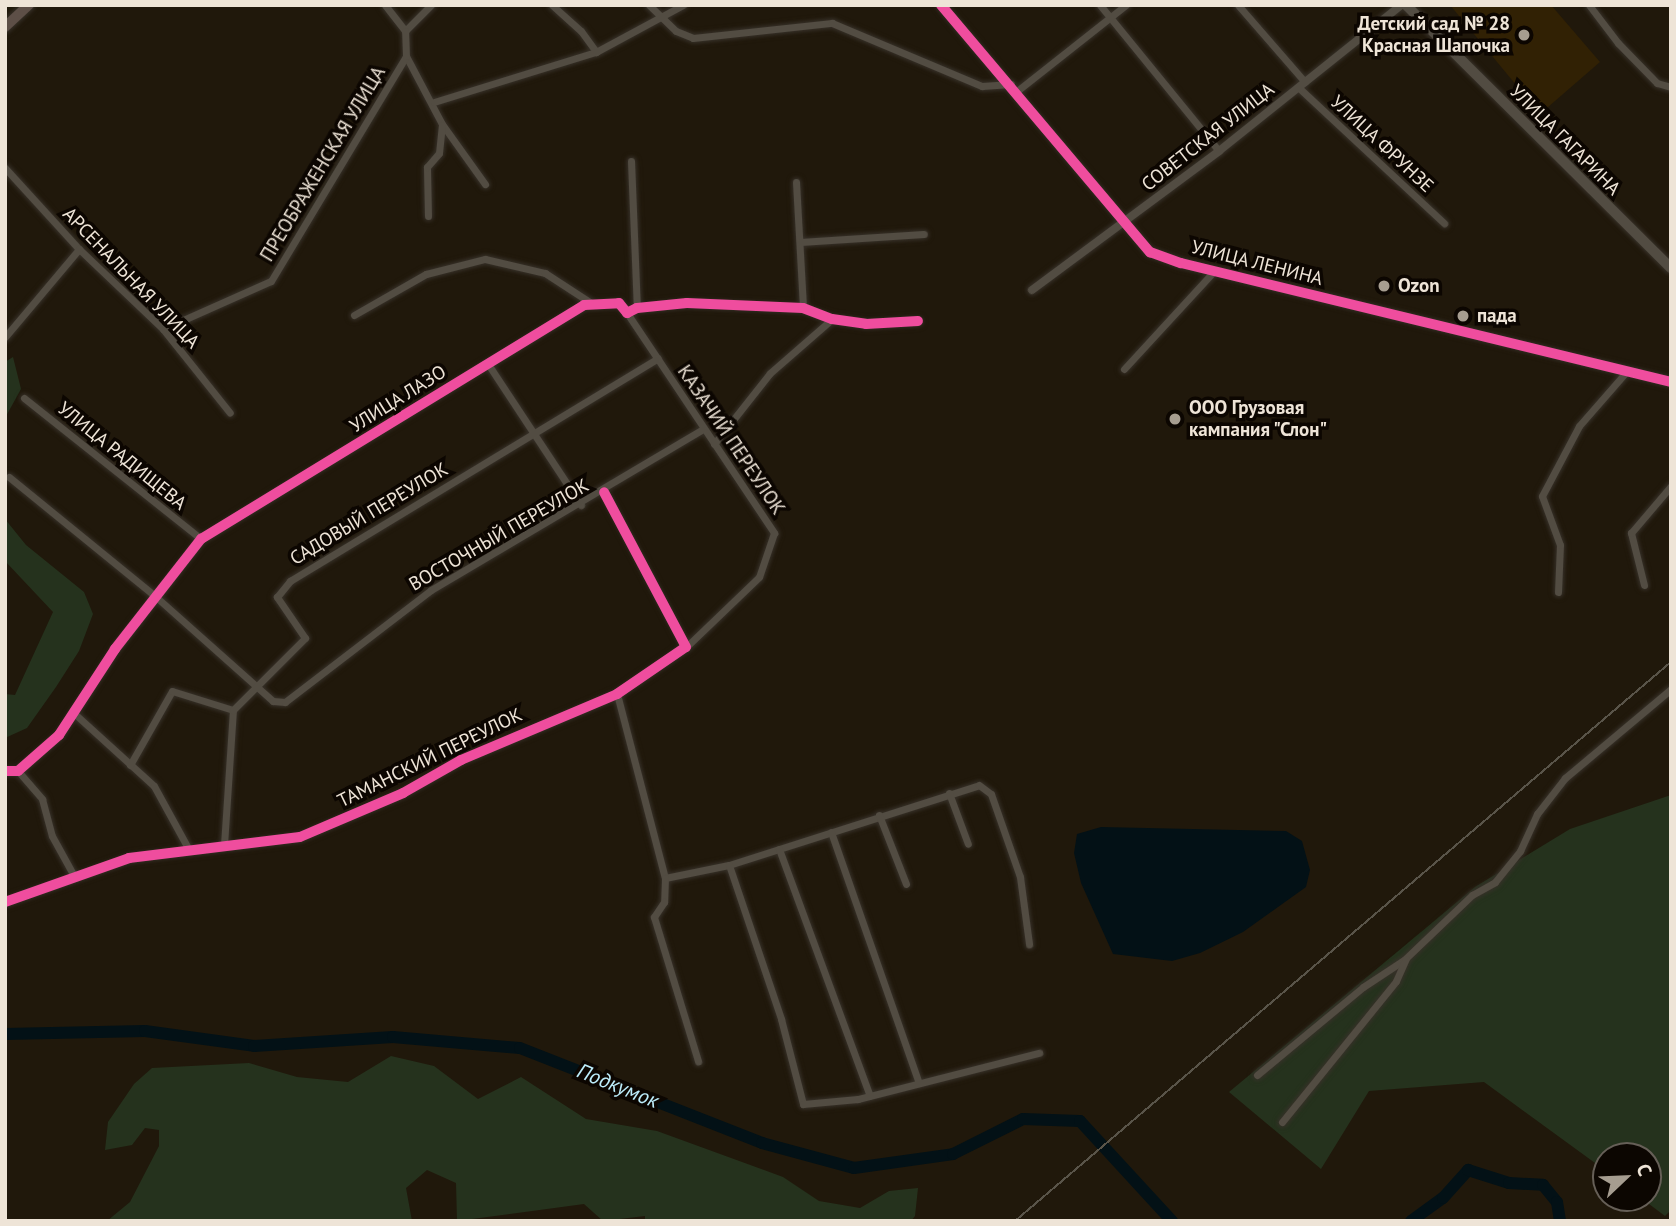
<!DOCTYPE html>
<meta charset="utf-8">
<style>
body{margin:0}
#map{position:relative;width:1676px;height:1226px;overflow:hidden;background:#20180b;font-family:"PT Sans",sans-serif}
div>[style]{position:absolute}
.built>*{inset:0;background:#312104}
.green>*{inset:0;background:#25321d}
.water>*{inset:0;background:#031116}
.river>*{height:12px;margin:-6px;padding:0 6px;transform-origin:6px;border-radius:6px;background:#031116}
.roads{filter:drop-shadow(0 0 2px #373129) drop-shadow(0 0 2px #373129)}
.minor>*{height:7px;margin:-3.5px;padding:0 3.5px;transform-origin:3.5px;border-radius:3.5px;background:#524c42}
.tertiary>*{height:8px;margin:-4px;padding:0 4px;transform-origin:4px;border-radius:4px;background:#524c42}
.secondary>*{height:10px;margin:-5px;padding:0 5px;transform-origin:5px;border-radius:5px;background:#524c42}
.primary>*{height:10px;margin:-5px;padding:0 5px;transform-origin:5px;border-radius:5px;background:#5d4f47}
.rail>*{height:2px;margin:-1px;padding:0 1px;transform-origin:1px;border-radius:1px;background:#595449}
.cycleway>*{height:10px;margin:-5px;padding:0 5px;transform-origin:5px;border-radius:5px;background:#ef4d9e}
.dots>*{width:19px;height:19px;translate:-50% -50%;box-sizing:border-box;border:4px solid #0c0601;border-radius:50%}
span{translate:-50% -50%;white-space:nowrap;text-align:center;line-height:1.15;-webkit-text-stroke:7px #0c0601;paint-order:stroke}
.poi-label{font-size:19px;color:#eee4d7;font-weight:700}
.right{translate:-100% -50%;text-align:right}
.left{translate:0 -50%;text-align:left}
.street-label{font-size:19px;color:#eee4d7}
.water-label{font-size:21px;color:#bdedfb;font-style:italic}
.frame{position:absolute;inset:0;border:7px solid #eee4d7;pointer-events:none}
.north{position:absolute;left:1592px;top:1142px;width:70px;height:70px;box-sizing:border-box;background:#0c0601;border:2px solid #665f57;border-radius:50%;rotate:67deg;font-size:19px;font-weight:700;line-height:28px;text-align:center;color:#eee4d7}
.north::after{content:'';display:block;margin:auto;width:24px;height:32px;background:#a69d90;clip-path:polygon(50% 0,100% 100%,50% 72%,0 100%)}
</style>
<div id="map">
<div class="built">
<i style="clip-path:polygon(1450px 5px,1551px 5px,1600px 62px,1540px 114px)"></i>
</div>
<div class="green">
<i style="clip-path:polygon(13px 357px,21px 389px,5px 418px,5px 362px)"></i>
<i style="clip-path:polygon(5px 519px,26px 545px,84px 592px,93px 614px,79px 651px,56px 687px,27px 728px,5px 738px,5px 694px,15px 695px,53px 612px,5px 561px)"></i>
<i style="clip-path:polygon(1671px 795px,1671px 1210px,1665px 1216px,1641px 1198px,1648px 1198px,1648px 1156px,1606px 1156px,1606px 1171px,1484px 1082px,1369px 1091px,1321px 1169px,1229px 1092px,1475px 887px,1570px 829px)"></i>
<i style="clip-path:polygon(391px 1056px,434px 1066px,478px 1099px,521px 1077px,586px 1119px,657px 1131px,783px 1177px,819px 1201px,860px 1208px,889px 1191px,918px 1188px,915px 1216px,911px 1221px,645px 1221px,645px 1216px,603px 1221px,584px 1204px,457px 1221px,456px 1183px,427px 1170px,406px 1188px,412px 1221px,107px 1221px,130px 1202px,159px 1146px,159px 1130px,145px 1128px,132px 1145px,105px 1150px,108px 1122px,134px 1084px,152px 1068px,249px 1063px,297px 1077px,348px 1082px)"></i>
</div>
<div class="water">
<i style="clip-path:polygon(1101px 827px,1286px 831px,1302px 841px,1310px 870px,1306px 887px,1243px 932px,1200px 953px,1172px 961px,1113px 954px,1081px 883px,1074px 853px,1077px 834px)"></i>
</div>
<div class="river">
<i style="left:5px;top:1034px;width:140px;rotate:-1.2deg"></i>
<i style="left:145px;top:1031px;width:110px;rotate:7.8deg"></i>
<i style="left:254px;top:1046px;width:139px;rotate:-3.7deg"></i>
<i style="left:393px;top:1037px;width:127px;rotate:5deg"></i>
<i style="left:520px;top:1048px;width:260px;rotate:21.4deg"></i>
<i style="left:762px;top:1143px;width:95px;rotate:15.2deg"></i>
<i style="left:854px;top:1168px;width:100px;rotate:-8deg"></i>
<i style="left:953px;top:1154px;width:78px;rotate:-26.6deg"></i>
<i style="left:1023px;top:1119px;width:57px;rotate:2deg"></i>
<i style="left:1080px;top:1121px;width:136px;rotate:47.4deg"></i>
<i style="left:1411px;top:1221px;width:39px;rotate:-36deg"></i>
<i style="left:1443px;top:1198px;width:38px;rotate:-48deg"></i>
<i style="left:1468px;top:1170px;width:43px;rotate:17.6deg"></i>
<i style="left:1509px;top:1183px;width:34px;rotate:3deg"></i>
<i style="left:1543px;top:1185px;width:22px;rotate:51deg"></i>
<i style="left:1557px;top:1202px;width:19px;rotate:81deg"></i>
</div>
<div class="roads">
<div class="minor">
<i style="left:385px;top:5px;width:33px;rotate:52deg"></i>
<i style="left:552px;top:5px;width:39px;rotate:42deg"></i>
<i style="left:581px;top:31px;width:26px;rotate:54deg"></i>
<i style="left:649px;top:5px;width:37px;rotate:44deg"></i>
<i style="left:676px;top:31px;width:18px;rotate:22deg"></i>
<i style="left:693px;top:38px;width:140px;rotate:-6.2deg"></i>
<i style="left:832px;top:23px;width:163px;rotate:22.8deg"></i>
<i style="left:982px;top:86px;width:29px;rotate:-4deg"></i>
<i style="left:1100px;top:5px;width:188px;rotate:50.8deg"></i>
<i style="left:1238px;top:5px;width:102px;rotate:49deg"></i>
<i style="left:1589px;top:5px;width:48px;rotate:52.7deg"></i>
<i style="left:1618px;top:43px;width:56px;rotate:45.7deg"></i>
<i style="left:1657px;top:83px;width:15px;rotate:16deg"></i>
<i style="left:405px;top:31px;width:37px;rotate:-45deg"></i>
<i style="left:406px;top:56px;width:77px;rotate:62.1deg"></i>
<i style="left:442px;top:124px;width:74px;rotate:54.4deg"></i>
<i style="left:1298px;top:87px;width:200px;rotate:43deg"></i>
<i style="left:1017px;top:91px;width:139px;rotate:-38.3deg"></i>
<i style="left:434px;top:102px;width:170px;rotate:-17.2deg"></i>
<i style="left:596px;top:52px;width:99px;rotate:-28.4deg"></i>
<i style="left:631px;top:161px;width:147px;rotate:87.7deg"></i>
<i style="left:5px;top:168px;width:110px;rotate:47.6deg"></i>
<i style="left:79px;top:249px;width:116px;rotate:43.6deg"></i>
<i style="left:163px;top:329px;width:107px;rotate:51.4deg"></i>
<i style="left:796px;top:182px;width:126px;rotate:86.8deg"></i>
<i style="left:428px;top:216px;width:49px;rotate:-91.2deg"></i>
<i style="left:427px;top:167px;width:18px;rotate:-49deg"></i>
<i style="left:439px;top:153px;width:28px;rotate:-84deg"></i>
<i style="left:800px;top:242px;width:124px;rotate:-3.7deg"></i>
<i style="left:627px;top:313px;width:265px;rotate:56.2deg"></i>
<i style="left:774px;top:533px;width:46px;rotate:108.8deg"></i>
<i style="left:759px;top:577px;width:101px;rotate:136.2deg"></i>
<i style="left:354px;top:315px;width:83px;rotate:-29.7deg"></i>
<i style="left:426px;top:274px;width:61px;rotate:-14.3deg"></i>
<i style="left:485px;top:259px;width:62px;rotate:13.1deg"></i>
<i style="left:545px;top:273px;width:55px;rotate:33.1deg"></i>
<i style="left:163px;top:329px;width:118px;rotate:-24deg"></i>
<i style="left:271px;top:281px;width:262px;rotate:-59deg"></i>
<i style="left:406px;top:56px;width:25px;rotate:-92deg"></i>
<i style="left:5px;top:337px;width:115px;rotate:-49.9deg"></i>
<i style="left:488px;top:364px;width:169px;rotate:56.6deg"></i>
<i style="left:1124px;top:369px;width:133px;rotate:-47.4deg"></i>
<i style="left:24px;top:398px;width:226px;rotate:38.5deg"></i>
<i style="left:714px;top:444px;width:90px;rotate:-51.7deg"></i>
<i style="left:770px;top:373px;width:82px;rotate:-41.1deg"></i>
<i style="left:9px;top:477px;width:188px;rotate:39.2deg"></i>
<i style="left:155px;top:596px;width:158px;rotate:41.7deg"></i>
<i style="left:273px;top:701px;width:12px;rotate:5deg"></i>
<i style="left:285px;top:702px;width:184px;rotate:-37.5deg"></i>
<i style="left:431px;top:590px;width:316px;rotate:-30.6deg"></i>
<i style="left:1644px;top:585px;width:54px;rotate:-104deg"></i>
<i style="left:1631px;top:533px;width:62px;rotate:-49.6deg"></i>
<i style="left:1558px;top:592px;width:47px;rotate:-87.6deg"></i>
<i style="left:1560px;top:545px;width:52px;rotate:-110.2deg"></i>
<i style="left:1542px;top:496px;width:79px;rotate:-62.1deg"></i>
<i style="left:1579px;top:426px;width:73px;rotate:-48.9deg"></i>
<i style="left:617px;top:694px;width:190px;rotate:75.4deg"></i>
<i style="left:665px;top:878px;width:65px;rotate:-11.5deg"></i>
<i style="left:729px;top:865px;width:262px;rotate:-17.7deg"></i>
<i style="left:979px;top:785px;width:15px;rotate:37deg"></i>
<i style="left:991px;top:794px;width:88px;rotate:70.7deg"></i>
<i style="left:1020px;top:877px;width:68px;rotate:82.3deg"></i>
<i style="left:76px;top:715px;width:105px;rotate:42.3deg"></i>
<i style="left:154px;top:786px;width:71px;rotate:61.3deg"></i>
<i style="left:130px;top:765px;width:85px;rotate:-60.4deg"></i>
<i style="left:172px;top:691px;width:64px;rotate:17.3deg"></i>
<i style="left:5px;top:771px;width:13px"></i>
<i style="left:18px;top:771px;width:55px;rotate:-41.3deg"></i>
<i style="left:59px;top:735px;width:103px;rotate:-56.9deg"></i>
<i style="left:115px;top:649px;width:140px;rotate:-52deg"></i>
<i style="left:201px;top:539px;width:449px;rotate:-31.4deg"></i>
<i style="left:584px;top:305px;width:35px;rotate:-3deg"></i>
<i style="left:619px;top:303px;width:13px;rotate:51deg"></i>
<i style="left:627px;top:313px;width:11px;rotate:-27deg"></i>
<i style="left:637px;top:308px;width:50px;rotate:-5.7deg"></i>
<i style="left:687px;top:303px;width:116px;rotate:2.5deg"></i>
<i style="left:803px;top:308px;width:31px;rotate:21deg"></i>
<i style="left:832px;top:319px;width:34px;rotate:8deg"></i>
<i style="left:866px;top:324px;width:52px;rotate:-3.3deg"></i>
<i style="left:18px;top:771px;width:37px;rotate:49deg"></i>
<i style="left:42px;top:799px;width:38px;rotate:75deg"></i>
<i style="left:52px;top:836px;width:46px;rotate:61.2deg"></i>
<i style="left:949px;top:793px;width:54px;rotate:69.6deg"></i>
<i style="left:879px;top:815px;width:74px;rotate:68.6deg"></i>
<i style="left:831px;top:832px;width:266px;rotate:70.7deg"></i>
<i style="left:224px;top:845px;width:135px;rotate:-86.2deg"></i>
<i style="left:233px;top:710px;width:102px;rotate:-45deg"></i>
<i style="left:305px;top:638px;width:50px;rotate:-124.3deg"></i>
<i style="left:277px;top:597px;width:21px;rotate:-51deg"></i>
<i style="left:290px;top:581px;width:430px;rotate:-31.2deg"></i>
<i style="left:779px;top:849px;width:263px;rotate:69.8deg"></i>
<i style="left:729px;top:865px;width:163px;rotate:71.3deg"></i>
<i style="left:781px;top:1019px;width:88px;rotate:75.5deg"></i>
<i style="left:803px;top:1104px;width:55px;rotate:-5.2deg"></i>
<i style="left:858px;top:1099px;width:187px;rotate:-14.3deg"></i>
<i style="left:665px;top:878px;width:24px;rotate:92deg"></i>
<i style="left:664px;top:902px;width:18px;rotate:124deg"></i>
<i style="left:654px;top:917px;width:151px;rotate:73deg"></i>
<i style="left:5px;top:902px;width:132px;rotate:-19.5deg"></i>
<i style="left:129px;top:858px;width:172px;rotate:-7deg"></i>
<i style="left:300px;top:837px;width:112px;rotate:-23.1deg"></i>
<i style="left:403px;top:793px;width:67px;rotate:-29.6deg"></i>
<i style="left:461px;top:760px;width:169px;rotate:-22.9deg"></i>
<i style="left:617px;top:694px;width:83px;rotate:-34.3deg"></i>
<i style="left:686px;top:647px;width:175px;rotate:-117.9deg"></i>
<i style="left:1257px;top:1075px;width:138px;rotate:-39.7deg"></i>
<i style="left:1363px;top:987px;width:49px;rotate:-33.4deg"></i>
<i style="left:1404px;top:960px;width:94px;rotate:-43.7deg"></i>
<i style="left:1472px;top:895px;width:26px;rotate:-29deg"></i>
<i style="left:1495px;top:882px;width:40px;rotate:-51deg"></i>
<i style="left:1520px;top:851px;width:41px;rotate:-65.3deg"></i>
<i style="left:1537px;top:814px;width:46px;rotate:-52.1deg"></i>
<i style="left:1565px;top:778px;width:138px;rotate:-40deg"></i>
<i style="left:1282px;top:1122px;width:181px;rotate:-51deg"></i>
<i style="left:1396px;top:981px;width:24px;rotate:-66deg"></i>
</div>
<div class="tertiary">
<i style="left:941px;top:5px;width:324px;rotate:49.8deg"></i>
<i style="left:1150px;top:252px;width:33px;rotate:20deg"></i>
<i style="left:1181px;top:263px;width:504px;rotate:13.65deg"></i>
<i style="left:1032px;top:290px;width:233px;rotate:-36.6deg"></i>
<i style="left:1219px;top:151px;width:233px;rotate:-38.7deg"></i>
</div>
<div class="secondary">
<i style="left:1406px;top:5px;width:373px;rotate:44.8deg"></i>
</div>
<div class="primary">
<i style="left:5px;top:27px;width:33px;rotate:-43deg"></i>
</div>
</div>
<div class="rail">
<i style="left:1015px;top:1221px;width:862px;rotate:-40.44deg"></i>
</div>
<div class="cycleway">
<i style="left:941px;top:5px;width:324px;rotate:49.8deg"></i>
<i style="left:1150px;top:252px;width:33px;rotate:20deg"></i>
<i style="left:1181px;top:263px;width:504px;rotate:13.65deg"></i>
<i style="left:5px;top:771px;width:13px"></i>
<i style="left:18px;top:771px;width:55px;rotate:-41.3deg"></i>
<i style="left:59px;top:735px;width:103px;rotate:-56.9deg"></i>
<i style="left:115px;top:649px;width:140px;rotate:-52deg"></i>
<i style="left:201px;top:539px;width:449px;rotate:-31.4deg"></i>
<i style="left:584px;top:305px;width:35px;rotate:-3deg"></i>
<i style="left:619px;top:303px;width:13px;rotate:51deg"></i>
<i style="left:627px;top:313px;width:11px;rotate:-27deg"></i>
<i style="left:637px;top:308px;width:50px;rotate:-5.7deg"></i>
<i style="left:687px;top:303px;width:116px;rotate:2.5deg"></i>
<i style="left:803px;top:308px;width:31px;rotate:21deg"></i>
<i style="left:832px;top:319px;width:34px;rotate:8deg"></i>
<i style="left:866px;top:324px;width:52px;rotate:-3.3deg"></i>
<i style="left:5px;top:902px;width:132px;rotate:-19.5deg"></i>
<i style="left:129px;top:858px;width:172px;rotate:-7deg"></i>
<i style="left:300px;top:837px;width:112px;rotate:-23.1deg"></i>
<i style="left:403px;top:793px;width:67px;rotate:-29.6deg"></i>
<i style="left:461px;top:760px;width:169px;rotate:-22.9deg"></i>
<i style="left:617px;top:694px;width:83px;rotate:-34.3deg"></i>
<i style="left:686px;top:647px;width:175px;rotate:-117.9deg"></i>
</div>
<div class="dots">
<i style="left:1524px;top:35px;background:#a69d90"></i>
<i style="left:1384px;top:286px;background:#a69d90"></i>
<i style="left:1463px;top:316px;background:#a69d90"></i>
<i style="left:1175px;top:419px;background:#a69d90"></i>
</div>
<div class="poi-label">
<span class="right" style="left:1510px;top:35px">Детский сад № 28<br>Красная Шапочка</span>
<span class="left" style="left:1398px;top:286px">Ozon</span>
<span class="left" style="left:1477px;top:316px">пада</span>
<span class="left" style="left:1189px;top:419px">ООО Грузовая<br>кампания "Слон"</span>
</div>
<div class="street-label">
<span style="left:1208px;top:137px;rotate:-38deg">СОВЕТСКАЯ УЛИЦА</span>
<span style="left:1565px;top:140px;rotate:45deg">УЛИЦА ГАГАРИНА</span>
<span style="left:1382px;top:144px;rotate:43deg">УЛИЦА ФРУНЗЕ</span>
<span style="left:323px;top:164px;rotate:-59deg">ПРЕОБРАЖЕНСКАЯ УЛИЦА</span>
<span style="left:1257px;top:263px;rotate:14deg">УЛИЦА ЛЕНИНА</span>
<span style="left:131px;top:278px;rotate:46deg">АРСЕНАЛЬНАЯ УЛИЦА</span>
<span style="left:398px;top:399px;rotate:-32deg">УЛИЦА ЛАЗО</span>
<span style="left:731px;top:440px;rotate:56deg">КАЗАЧИЙ ПЕРЕУЛОК</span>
<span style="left:122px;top:456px;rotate:39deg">УЛИЦА РАДИЩЕВА</span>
<span style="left:369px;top:514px;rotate:-31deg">САДОВЫЙ ПЕРЕУЛОК</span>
<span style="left:499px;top:535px;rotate:-30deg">ВОСТОЧНЫЙ ПЕРЕУЛОК</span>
<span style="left:430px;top:758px;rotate:-26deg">ТАМАНСКИЙ ПЕРЕУЛОК</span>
</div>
<div class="water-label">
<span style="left:618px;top:1086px;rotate:22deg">Подкумок</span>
</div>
<div class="frame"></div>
<div class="north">С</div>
</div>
